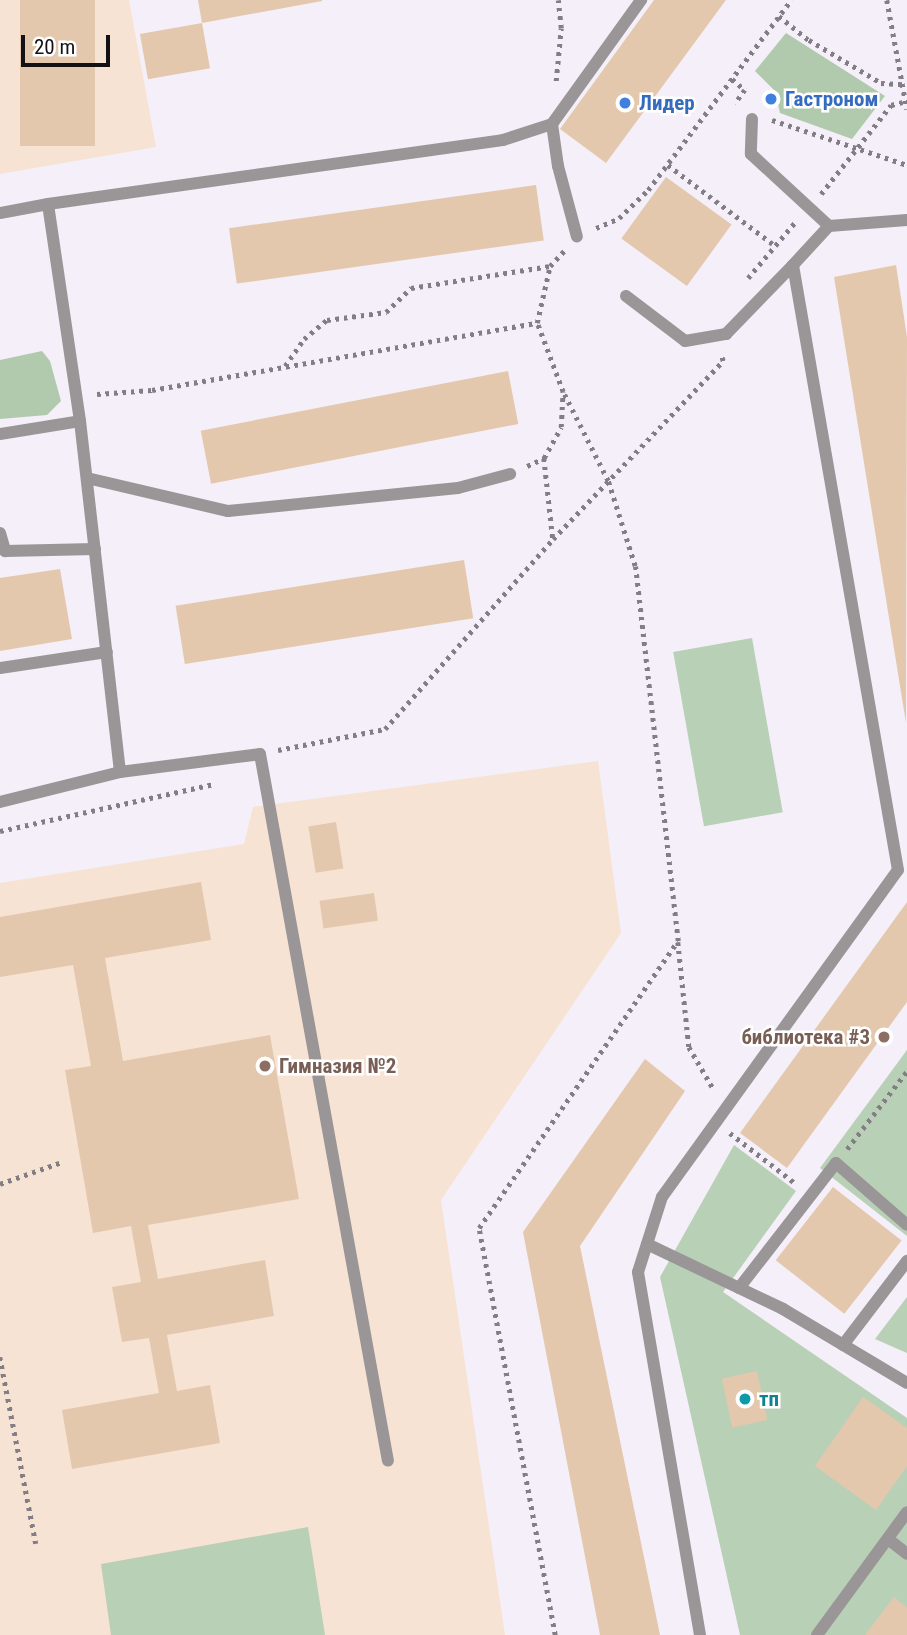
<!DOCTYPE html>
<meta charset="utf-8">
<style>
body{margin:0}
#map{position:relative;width:907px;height:1635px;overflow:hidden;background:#f4eff8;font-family:"Roboto Condensed",sans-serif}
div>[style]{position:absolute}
.education>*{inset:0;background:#f7e3d4}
.green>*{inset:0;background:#b8d0b6;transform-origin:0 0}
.forest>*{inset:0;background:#b1caae}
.building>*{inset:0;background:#e4c8ad;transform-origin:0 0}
.path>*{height:4.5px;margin-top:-2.25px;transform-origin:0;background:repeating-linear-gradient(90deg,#827e84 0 3.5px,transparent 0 8.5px)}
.service>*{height:12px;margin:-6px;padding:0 6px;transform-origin:6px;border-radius:6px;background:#9a9597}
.dots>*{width:19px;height:19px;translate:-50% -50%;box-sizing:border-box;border:4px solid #fff;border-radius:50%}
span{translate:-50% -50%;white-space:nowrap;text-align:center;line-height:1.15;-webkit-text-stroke:5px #fff;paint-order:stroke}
.shop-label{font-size:21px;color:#366cbe;font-weight:700}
.left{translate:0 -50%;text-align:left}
.education-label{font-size:21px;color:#785e54;font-weight:700}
.right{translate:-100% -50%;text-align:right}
.culture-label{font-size:21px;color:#0d838f;font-weight:700}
.scale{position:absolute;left:21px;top:35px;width:89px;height:32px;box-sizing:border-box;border:4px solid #131114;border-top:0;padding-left:9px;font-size:21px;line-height:24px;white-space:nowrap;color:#131114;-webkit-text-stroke:5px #fff;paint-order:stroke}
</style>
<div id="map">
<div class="education">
<i style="clip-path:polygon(0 0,129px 0,156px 147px,0 174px)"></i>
<i style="clip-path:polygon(598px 761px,621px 933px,441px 1200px,505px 1635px,0 1635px,0 883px,244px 844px,253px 807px)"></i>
</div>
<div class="green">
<i style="left:752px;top:638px;width:177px;height:80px;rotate:80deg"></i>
<i style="clip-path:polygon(907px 1050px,907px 1236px,820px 1168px)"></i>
<i style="clip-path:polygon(734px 1145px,796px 1191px,723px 1292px,907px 1418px,907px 1635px,740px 1635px,660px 1277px)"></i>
<i style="clip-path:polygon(907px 1297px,907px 1353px,875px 1339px)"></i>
<i style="clip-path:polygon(308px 1527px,325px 1635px,111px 1635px,101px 1564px)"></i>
</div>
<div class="forest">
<i style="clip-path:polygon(786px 33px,885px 96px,852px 139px,780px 113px,775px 91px,755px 71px)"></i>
<i style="clip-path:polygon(42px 351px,50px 361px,61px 401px,47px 415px,0 419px,0 360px)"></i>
</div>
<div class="building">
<i style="left:20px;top:0;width:75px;height:146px"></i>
<i style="clip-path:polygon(198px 0,322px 0,322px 1px,202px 23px)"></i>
<i style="clip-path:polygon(654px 0,726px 0,606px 163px,560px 129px)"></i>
<i style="left:202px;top:23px;width:46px;height:63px;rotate:80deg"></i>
<i style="left:666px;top:177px;width:81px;height:76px;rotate:36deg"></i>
<i style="left:536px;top:185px;width:56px;height:310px;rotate:82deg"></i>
<i style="clip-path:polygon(896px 265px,907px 337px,906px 723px,834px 277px)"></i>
<i style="left:508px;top:371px;width:54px;height:313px;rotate:79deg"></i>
<i style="left:464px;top:560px;width:59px;height:292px;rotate:81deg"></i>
<i style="clip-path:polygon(60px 569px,72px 639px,0 651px,0 578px)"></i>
<i style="left:336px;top:822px;width:47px;height:28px;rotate:81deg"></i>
<i style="clip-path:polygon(201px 882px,211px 940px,105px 958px,123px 1061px,270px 1035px,299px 1199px,148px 1225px,158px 1279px,265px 1260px,274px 1316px,167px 1335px,177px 1391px,210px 1385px,220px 1443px,72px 1469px,62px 1410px,159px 1393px,149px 1338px,122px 1342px,112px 1287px,141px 1282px,131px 1226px,93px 1233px,65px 1070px,91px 1066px,73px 965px,0 977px,0 917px)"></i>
<i style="left:374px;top:893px;width:28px;height:55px;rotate:82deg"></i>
<i style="clip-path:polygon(907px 902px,907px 1002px,787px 1168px,740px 1133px)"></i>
<i style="clip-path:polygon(645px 1059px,685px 1091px,580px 1246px,660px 1635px,600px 1635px,523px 1232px)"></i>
<i style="left:833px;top:1187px;width:87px;height:93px;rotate:38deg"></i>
<i style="left:757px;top:1371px;width:50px;height:36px;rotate:78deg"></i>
<i style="clip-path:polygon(863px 1397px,907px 1428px,907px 1466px,876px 1510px,815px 1466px)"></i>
<i style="clip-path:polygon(894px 1597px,907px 1608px,907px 1635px,865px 1635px)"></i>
</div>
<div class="path">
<i style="left:887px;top:0;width:111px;rotate:79.6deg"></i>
<i style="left:779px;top:16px;width:38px;rotate:39deg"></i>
<i style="left:809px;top:40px;width:84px;rotate:30.8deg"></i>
<i style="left:881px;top:83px;width:22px;rotate:3deg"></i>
<i style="left:732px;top:79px;width:17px;rotate:40deg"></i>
<i style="left:745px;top:90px;width:17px;rotate:126deg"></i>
<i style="left:556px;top:81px;width:53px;rotate:-84.6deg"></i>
<i style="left:561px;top:28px;width:28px;rotate:-96deg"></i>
<i style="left:772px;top:120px;width:142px;rotate:18.4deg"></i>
<i style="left:668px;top:165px;width:131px;rotate:37deg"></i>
<i style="left:821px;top:194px;width:113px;rotate:-51.8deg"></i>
<i style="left:891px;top:105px;width:16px;rotate:-14deg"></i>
<i style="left:596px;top:228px;width:25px;rotate:-23deg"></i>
<i style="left:619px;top:218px;width:40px;rotate:-44deg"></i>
<i style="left:648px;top:190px;width:238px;rotate:-53deg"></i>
<i style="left:748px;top:278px;width:75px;rotate:-49.9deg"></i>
<i style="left:285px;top:366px;width:33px;rotate:-55deg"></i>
<i style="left:304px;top:339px;width:30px;rotate:-40deg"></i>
<i style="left:327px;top:320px;width:60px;rotate:-7.7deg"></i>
<i style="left:386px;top:312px;width:35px;rotate:-44deg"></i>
<i style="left:411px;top:288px;width:141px;rotate:-9deg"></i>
<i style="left:550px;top:266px;width:21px;rotate:-47deg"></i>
<i style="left:97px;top:394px;width:55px;rotate:-4.2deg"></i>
<i style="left:152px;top:390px;width:391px;rotate:-9.9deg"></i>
<i style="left:544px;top:458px;width:81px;rotate:83.7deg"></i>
<i style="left:527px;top:466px;width:19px;rotate:-25deg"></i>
<i style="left:544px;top:458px;width:35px;rotate:-61deg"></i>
<i style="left:561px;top:427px;width:35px;rotate:-87deg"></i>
<i style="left:563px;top:392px;width:74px;rotate:-110.6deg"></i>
<i style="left:537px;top:323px;width:58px;rotate:-77.2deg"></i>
<i style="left:278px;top:750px;width:109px;rotate:-11.1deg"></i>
<i style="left:385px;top:729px;width:254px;rotate:-48.5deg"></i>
<i style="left:553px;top:539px;width:246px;rotate:-46.3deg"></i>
<i style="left:723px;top:361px;width:6px;rotate:-108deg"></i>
<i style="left:0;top:831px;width:219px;rotate:-12.4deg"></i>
<i style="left:678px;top:942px;width:106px;rotate:84deg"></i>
<i style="left:689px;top:1047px;width:50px;rotate:59.8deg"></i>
<i style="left:730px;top:1133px;width:82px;rotate:37.6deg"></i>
<i style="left:847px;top:1149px;width:98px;rotate:-52.4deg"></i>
<i style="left:0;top:1184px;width:63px;rotate:-19.6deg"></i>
<i style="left:0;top:1357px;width:190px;rotate:79.1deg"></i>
<i style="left:555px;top:1635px;width:414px;rotate:-100.6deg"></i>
<i style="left:479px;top:1228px;width:349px;rotate:-55.3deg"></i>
<i style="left:678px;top:941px;width:377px;rotate:-96.5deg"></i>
<i style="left:635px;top:566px;width:89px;rotate:-107.6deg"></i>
<i style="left:608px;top:481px;width:100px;rotate:-116.8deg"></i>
</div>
<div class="service">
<i style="left:752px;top:119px;width:35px;rotate:92deg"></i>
<i style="left:751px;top:154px;width:106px;rotate:42.7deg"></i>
<i style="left:552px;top:124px;width:153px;rotate:-54.3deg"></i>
<i style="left:0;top:213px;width:49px;rotate:-10.6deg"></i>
<i style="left:626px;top:296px;width:74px;rotate:37.3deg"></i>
<i style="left:685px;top:341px;width:42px;rotate:-9.7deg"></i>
<i style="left:726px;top:334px;width:96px;rotate:-45.8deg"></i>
<i style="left:0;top:434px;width:81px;rotate:-9.2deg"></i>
<i style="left:87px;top:478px;width:145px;rotate:13.2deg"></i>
<i style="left:228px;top:511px;width:231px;rotate:-5.7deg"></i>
<i style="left:458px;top:488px;width:54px;rotate:-15.1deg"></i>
<i style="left:0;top:533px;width:19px;rotate:74deg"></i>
<i style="left:5px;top:551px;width:90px;rotate:-1.3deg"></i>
<i style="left:0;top:668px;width:108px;rotate:-8.5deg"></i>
<i style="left:120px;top:772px;width:353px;rotate:-96.5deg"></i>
<i style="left:80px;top:421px;width:219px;rotate:-98.4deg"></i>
<i style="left:48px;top:204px;width:459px;rotate:-8deg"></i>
<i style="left:503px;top:140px;width:52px;rotate:-18.1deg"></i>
<i style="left:552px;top:124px;width:42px;rotate:81.9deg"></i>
<i style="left:558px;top:166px;width:73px;rotate:75deg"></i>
<i style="left:0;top:802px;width:124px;rotate:-14deg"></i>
<i style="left:120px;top:772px;width:141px;rotate:-7.3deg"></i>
<i style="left:260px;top:754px;width:718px;rotate:79.74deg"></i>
<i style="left:647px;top:1244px;width:151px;rotate:25.5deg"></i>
<i style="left:783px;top:1309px;width:144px;rotate:30.8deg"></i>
<i style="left:739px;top:1288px;width:158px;rotate:-52.2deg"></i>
<i style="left:836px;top:1163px;width:94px;rotate:41.1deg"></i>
<i style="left:843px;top:1345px;width:106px;rotate:-52.7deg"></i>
<i style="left:888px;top:1539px;width:24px;rotate:38deg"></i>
<i style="left:700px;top:1635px;width:368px;rotate:-99.7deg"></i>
<i style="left:638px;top:1272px;width:79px;rotate:-72.3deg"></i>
<i style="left:662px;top:1197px;width:403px;rotate:-54.2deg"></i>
<i style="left:898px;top:870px;width:614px;rotate:-99.85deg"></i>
<i style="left:793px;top:265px;width:53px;rotate:-47.3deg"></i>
<i style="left:829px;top:226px;width:78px;rotate:-4.4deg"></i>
<i style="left:817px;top:1635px;width:152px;rotate:-53.8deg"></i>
</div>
<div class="dots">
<i style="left:771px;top:99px;background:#3f7fe0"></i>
<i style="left:625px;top:103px;background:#3f7fe0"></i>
<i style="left:884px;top:1037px;background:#8d6e63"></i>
<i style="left:265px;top:1066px;background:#8d6e63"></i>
<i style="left:745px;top:1399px;background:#0f9aa8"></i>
</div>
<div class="shop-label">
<span class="left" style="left:785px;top:99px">Гастроном</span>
<span class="left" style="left:639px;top:103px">Лидер</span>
</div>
<div class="education-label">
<span class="right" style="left:870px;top:1037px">библиотека #3</span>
<span class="left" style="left:279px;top:1066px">Гимназия №2</span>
</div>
<div class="culture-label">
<span class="left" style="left:759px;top:1399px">тп</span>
</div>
<div class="scale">20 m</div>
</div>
